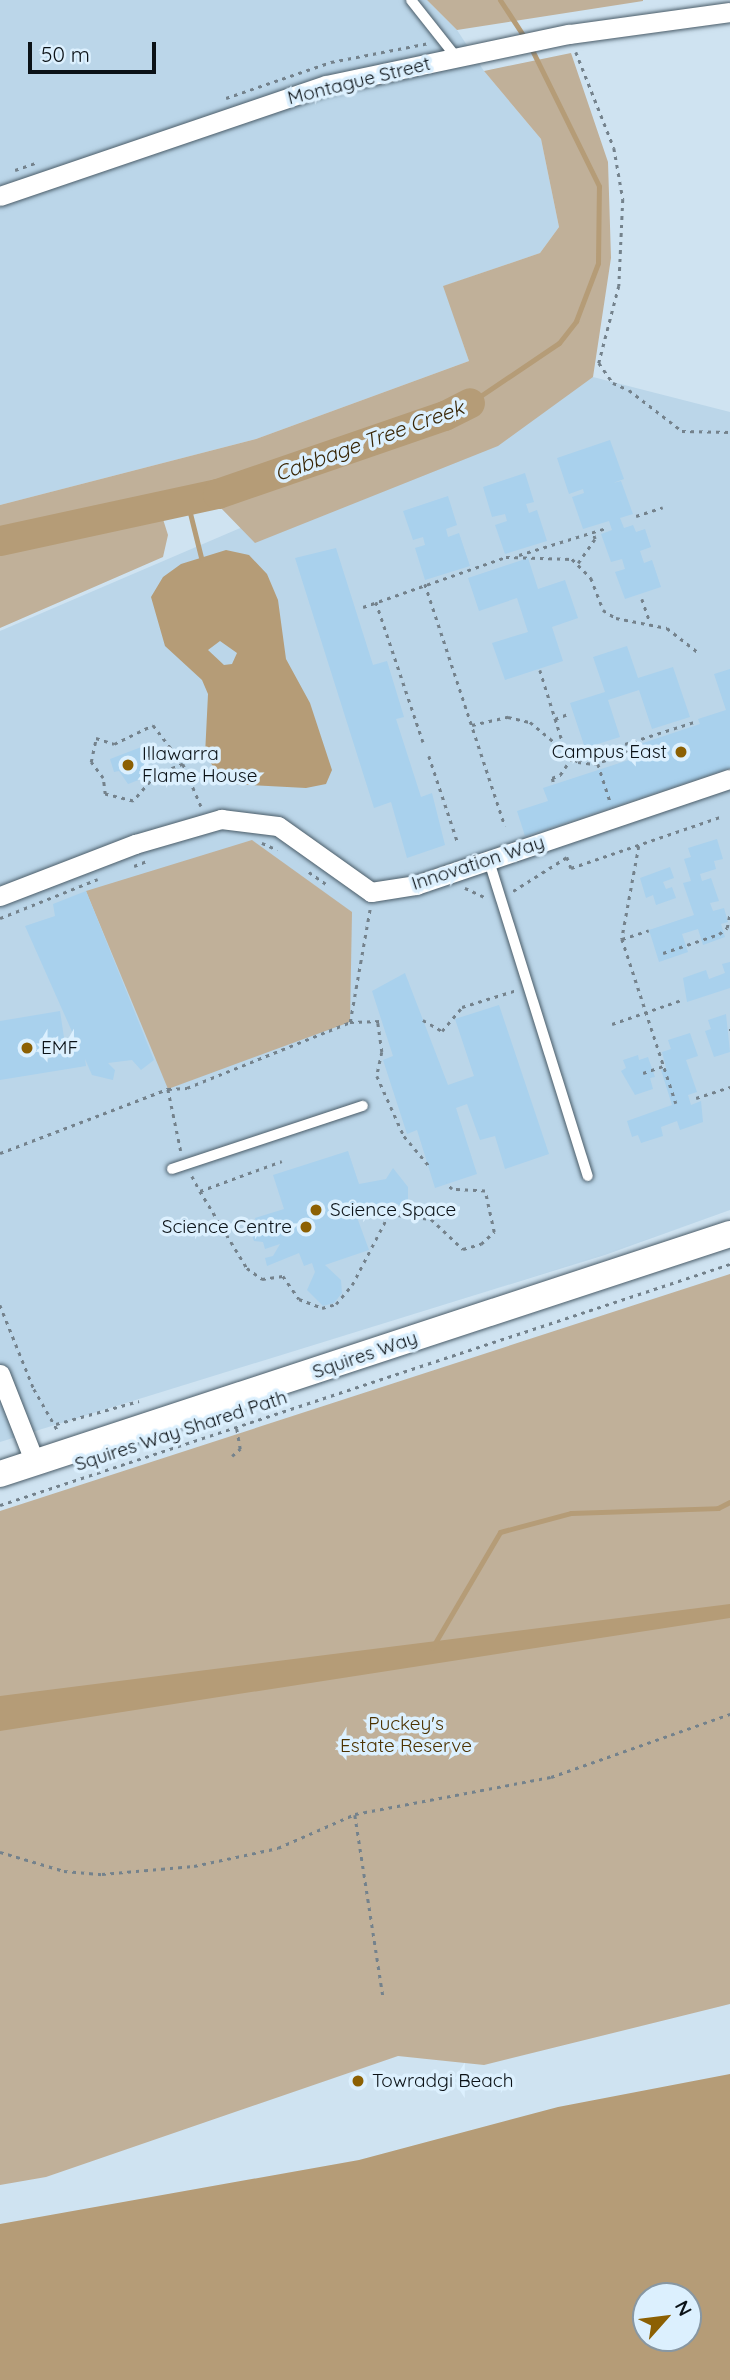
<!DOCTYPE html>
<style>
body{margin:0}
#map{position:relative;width:730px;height:2380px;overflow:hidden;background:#cfe3f1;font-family:Quicksand,sans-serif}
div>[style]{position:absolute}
.built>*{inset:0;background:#bbd6e9}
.green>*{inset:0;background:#c0b099}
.water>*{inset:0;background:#b59c77}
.stream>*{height:5px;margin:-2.5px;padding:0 2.5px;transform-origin:2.5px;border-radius:2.5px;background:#b59c77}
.river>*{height:30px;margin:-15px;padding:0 15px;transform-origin:15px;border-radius:15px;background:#b59c77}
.building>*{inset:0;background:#a9d1ed}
.path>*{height:2.5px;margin-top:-1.25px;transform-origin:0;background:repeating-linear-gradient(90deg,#74828c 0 3.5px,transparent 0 8.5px)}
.roads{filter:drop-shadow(0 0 2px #4a5c68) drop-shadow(0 0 2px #4a5c68)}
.lane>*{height:10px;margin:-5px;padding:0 5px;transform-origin:5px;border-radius:5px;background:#fff}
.street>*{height:19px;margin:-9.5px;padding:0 9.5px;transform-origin:9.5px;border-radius:9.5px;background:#fff}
.secondary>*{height:26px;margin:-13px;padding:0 13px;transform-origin:13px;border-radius:13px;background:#fff}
.dots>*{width:19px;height:19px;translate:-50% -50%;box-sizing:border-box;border:4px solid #dcf0fe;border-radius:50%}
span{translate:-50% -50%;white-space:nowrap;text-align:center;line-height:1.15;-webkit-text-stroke:7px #dcf0fe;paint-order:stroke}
.street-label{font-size:19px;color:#0b1217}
.poi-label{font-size:19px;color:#0b1217}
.right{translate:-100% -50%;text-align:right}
.left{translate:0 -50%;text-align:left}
.park-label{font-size:19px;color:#4c3200}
.water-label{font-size:21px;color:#382606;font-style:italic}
.north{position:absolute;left:632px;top:2282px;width:70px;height:70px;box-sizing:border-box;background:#dcf0fe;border:2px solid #8897a2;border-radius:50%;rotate:62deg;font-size:19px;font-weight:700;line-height:28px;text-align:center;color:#0b1217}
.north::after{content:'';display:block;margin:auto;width:24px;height:32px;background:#8c6003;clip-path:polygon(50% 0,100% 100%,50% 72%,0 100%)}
.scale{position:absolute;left:28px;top:42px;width:128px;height:32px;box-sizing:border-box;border:4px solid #0b1217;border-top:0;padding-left:9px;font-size:21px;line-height:24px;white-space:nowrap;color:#0b1217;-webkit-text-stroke:5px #dcf0fe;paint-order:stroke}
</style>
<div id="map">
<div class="built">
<i style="clip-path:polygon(0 0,427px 0,457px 30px,484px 71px,541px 139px,559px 227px,540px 253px,444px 286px,469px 361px,256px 439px,0 505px)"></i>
<i style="clip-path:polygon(593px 377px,730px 412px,730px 1210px,605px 1255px,0 1442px,0 631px)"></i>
</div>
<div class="green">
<i style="clip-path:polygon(427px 0,643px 0,643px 1px,457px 30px)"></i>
<i style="clip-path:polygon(571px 53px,608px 162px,611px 258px,593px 377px,498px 446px,255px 543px,219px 506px,162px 516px,168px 535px,163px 557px,0 628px,0 505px,256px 439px,469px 361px,443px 286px,540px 253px,559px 227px,541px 139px,484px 71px)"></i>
<i style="clip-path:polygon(252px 840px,352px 912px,350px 1022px,168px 1089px,86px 891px)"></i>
<i style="clip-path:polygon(730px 1274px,730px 2004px,484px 2065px,398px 2056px,46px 2177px,0 2185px,0 1511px)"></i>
</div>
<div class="water">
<i style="clip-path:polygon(evenodd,226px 550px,249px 555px,267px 574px,278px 600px,286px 659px,310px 703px,332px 770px,326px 784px,306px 788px,233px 784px,220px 776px,205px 755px,208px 694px,202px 680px,165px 646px,151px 597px,163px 577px,181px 564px,226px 550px,220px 641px,237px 653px,232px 664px,224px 665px,208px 650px,220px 641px)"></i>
<i style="clip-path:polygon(730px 1604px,730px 1618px,0 1731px,0 1696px)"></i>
<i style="clip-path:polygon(evenodd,730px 2074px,730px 2380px,0 2380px,0 2224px,359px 2160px,558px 2107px,730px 2074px,646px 2296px,688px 2296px,688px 2338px,646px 2338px,646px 2296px)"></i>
</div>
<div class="stream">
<i style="left:500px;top:0;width:45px;rotate:56.7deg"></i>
<i style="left:470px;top:403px;width:107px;rotate:-34deg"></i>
<i style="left:559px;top:343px;width:28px;rotate:-52deg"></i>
<i style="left:576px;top:321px;width:62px;rotate:-69.2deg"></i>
<i style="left:598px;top:263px;width:77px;rotate:-89.3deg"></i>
<i style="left:599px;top:186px;width:156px;rotate:-116.2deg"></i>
<i style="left:187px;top:501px;width:58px;rotate:76deg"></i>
<i style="left:432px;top:1648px;width:134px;rotate:-59.6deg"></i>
<i style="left:500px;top:1532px;width:73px;rotate:-15deg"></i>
<i style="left:571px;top:1513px;width:147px;rotate:-1.9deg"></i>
<i style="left:718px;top:1508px;width:13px;rotate:-27deg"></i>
</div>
<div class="river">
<i style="left:0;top:541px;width:223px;rotate:-12.2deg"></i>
<i style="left:218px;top:494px;width:240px;rotate:-19deg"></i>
<i style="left:445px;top:416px;width:28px;rotate:-27deg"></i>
</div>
<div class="building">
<i style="clip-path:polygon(610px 440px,624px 479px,613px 483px,621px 481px,633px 514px,620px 518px,624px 528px,633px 525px,636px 532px,645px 529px,651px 547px,640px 551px,644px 563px,652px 560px,661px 587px,625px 599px,615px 572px,625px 569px,622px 559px,611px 562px,601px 534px,612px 530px,609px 521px,583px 529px,572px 497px,584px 493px,583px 489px,569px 494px,557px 458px)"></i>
<i style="clip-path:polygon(525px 473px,534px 502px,526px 504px,529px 513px,537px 510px,547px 541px,505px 554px,495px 525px,507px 521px,505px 514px,492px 517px,483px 487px)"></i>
<i style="clip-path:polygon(448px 496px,457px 525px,446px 529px,448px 537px,459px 533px,470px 566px,425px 580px,415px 548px,425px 545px,423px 537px,413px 540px,403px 511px)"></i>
<i style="clip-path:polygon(336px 548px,373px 665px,387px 661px,404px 717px,396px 719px,421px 797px,432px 793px,445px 845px,407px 858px,391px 802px,374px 808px,295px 558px)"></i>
<i style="clip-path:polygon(528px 558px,538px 589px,565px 580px,578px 618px,552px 627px,563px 661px,505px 680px,492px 643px,528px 632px,517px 598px,479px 611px,468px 578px)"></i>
<i style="clip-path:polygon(627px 646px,638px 678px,673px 667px,690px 717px,652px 729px,639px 690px,608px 700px,620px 737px,585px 748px,570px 703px,605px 692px,593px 657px)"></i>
<i style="clip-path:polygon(730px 669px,730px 768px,525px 836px,517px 811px,548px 801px,543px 788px,635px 758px,631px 747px,700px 724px,698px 719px,726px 710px,714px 674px)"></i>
<i style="clip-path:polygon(144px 746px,149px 776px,128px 784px,119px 771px,114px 772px,110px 759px)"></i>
<i style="clip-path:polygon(717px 839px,723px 859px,714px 861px,716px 869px,700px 874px,702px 881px,711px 878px,719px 901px,710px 903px,713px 911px,724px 908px,728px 922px,721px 924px,725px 937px,703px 945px,698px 929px,682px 934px,688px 952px,659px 962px,649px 930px,694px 915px,683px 883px,691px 881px,684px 859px,691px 857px,688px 848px)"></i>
<i style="clip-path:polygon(670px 867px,674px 878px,663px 882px,666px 889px,672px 887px,676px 898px,656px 905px,653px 895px,646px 898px,640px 878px)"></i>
<i style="clip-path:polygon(86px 891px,154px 1060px,141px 1070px,132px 1060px,108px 1063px,115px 1070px,113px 1080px,92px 1075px,85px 1059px,86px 1066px,0 1080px,0 1021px,60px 1011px,65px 1044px,44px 1051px,46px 1060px,78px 1045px,25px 926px,55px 916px,53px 904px)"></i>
<i style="clip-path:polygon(730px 962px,730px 988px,687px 1002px,683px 978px,706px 970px,709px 979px,725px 973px,722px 964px)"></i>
<i style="clip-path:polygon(405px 973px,448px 1085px,474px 1076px,455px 1019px,499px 1005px,549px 1154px,505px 1169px,495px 1136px,480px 1140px,467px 1104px,456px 1108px,477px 1174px,435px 1188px,417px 1130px,407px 1134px,383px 1060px,393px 1056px,372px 991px)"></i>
<i style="clip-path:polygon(726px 1014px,730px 1052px,714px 1057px,705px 1031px,711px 1029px,708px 1020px)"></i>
<i style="clip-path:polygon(690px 1033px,698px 1056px,686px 1060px,697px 1092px,688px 1095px,691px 1105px,701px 1101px,703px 1122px,680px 1130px,677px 1121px,661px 1127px,663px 1136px,641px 1143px,638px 1135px,632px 1137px,627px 1121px,672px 1105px,661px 1070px,666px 1068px,662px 1052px,671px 1049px,668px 1040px)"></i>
<i style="clip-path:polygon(638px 1055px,639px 1060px,648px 1057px,655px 1077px,650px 1078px,653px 1089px,635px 1095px,621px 1071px,626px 1068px,623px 1060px)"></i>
<i style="clip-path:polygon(348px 1151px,359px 1184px,386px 1179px,393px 1168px,408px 1187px,408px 1201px,406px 1208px,393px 1202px,381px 1205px,384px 1211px,358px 1220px,369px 1250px,325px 1265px,341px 1280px,342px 1293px,334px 1303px,323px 1306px,307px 1290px,315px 1272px,312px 1263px,304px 1266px,299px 1253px,267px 1266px,265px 1258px,273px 1256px,280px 1244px,265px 1249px,263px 1242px,254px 1241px,250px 1229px,257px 1224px,255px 1218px,284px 1209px,273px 1175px)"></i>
</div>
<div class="path">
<i style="left:576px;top:52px;width:103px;rotate:68.4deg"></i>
<i style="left:614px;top:148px;width:52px;rotate:80deg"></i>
<i style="left:623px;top:199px;width:87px;rotate:92.6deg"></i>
<i style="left:619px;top:286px;width:80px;rotate:104.6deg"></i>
<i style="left:599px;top:363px;width:24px;rotate:55deg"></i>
<i style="left:613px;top:383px;width:17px;rotate:24deg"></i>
<i style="left:629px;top:390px;width:67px;rotate:37.7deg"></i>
<i style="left:682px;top:431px;width:48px;rotate:1.2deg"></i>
<i style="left:226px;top:98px;width:111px;rotate:-18.9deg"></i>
<i style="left:331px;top:62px;width:100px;rotate:-11deg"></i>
<i style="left:15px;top:170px;width:21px;rotate:-19deg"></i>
<i style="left:636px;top:516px;width:28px;rotate:-18deg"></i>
<i style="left:519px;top:555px;width:91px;rotate:-17.2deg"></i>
<i style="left:578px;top:563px;width:29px;rotate:-55deg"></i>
<i style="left:595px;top:539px;width:8px;rotate:-113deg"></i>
<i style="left:425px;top:584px;width:255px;rotate:71.7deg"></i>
<i style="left:642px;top:599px;width:24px;rotate:71deg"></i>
<i style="left:376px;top:602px;width:148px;rotate:71.4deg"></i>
<i style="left:363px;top:607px;width:151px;rotate:-19.3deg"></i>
<i style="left:506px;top:557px;width:66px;rotate:1.7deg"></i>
<i style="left:572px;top:559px;width:27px;rotate:45deg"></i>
<i style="left:591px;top:578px;width:34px;rotate:69deg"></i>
<i style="left:603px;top:610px;width:15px;rotate:32deg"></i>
<i style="left:616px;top:618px;width:52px;rotate:11.1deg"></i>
<i style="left:667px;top:628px;width:39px;rotate:38deg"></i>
<i style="left:540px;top:670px;width:84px;rotate:72.6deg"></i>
<i style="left:555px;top:719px;width:14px;rotate:-21deg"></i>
<i style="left:472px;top:725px;width:37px;rotate:-13deg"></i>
<i style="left:508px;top:717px;width:23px;rotate:13deg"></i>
<i style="left:530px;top:722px;width:62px;rotate:39.8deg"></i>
<i style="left:578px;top:762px;width:16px;rotate:7deg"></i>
<i style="left:594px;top:764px;width:36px;rotate:-18deg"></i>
<i style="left:628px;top:753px;width:9px;rotate:-108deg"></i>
<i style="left:625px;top:744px;width:72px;rotate:-17.7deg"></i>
<i style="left:429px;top:756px;width:89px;rotate:71.6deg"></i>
<i style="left:183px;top:764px;width:29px;rotate:158deg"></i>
<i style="left:156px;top:775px;width:35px;rotate:131deg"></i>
<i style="left:133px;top:801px;width:29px;rotate:-166deg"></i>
<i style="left:105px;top:794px;width:16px;rotate:-97deg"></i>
<i style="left:103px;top:778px;width:20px;rotate:-127deg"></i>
<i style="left:91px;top:762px;width:25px;rotate:-78deg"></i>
<i style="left:96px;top:738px;width:19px;rotate:18deg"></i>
<i style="left:114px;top:744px;width:43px;rotate:-26deg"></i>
<i style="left:153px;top:725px;width:49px;rotate:52.4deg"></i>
<i style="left:183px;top:764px;width:46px;rotate:66.8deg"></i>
<i style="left:598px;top:764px;width:39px;rotate:72deg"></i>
<i style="left:553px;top:782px;width:4px;rotate:-104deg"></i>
<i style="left:552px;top:778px;width:9px;rotate:-21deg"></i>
<i style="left:560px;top:775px;width:34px;rotate:-56deg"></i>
<i style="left:262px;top:843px;width:17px;rotate:24deg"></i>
<i style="left:639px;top:846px;width:95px;rotate:100.4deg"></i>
<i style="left:622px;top:939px;width:173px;rotate:71.8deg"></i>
<i style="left:134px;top:866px;width:14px;rotate:-21deg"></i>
<i style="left:309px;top:872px;width:21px;rotate:35deg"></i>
<i style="left:465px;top:888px;width:23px;rotate:25deg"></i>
<i style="left:513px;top:891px;width:64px;rotate:-32.2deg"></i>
<i style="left:567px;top:857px;width:12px;rotate:70deg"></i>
<i style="left:571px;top:868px;width:157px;rotate:-18.9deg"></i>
<i style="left:0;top:918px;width:105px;rotate:-21.7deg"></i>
<i style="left:622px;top:939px;width:28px;rotate:-18deg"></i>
<i style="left:663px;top:953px;width:59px;rotate:-18.7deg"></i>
<i style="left:719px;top:934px;width:10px;rotate:-37deg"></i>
<i style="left:727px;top:928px;width:15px;rotate:-79deg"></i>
<i style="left:423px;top:1020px;width:22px;rotate:30deg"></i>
<i style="left:442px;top:1031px;width:31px;rotate:-50deg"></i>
<i style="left:462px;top:1007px;width:58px;rotate:-17.2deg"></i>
<i style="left:350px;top:1022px;width:32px;rotate:-2deg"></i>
<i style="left:378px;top:1023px;width:29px;rotate:82deg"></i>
<i style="left:382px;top:1052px;width:25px;rotate:102deg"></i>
<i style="left:377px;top:1076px;width:66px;rotate:65.8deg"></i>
<i style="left:404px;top:1136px;width:39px;rotate:50deg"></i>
<i style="left:612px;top:1024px;width:76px;rotate:-19.1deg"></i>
<i style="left:729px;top:1030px;width:1px"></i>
<i style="left:643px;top:1073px;width:21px;rotate:-19deg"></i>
<i style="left:168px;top:1089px;width:63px;rotate:78.2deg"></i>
<i style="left:696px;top:1098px;width:36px;rotate:-18deg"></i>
<i style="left:0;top:1153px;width:180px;rotate:-20.9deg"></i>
<i style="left:168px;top:1089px;width:19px;rotate:-3deg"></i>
<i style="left:187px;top:1088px;width:176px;rotate:-22deg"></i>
<i style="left:350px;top:1022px;width:115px;rotate:-80deg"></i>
<i style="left:192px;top:1176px;width:17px;rotate:62deg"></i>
<i style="left:200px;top:1191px;width:87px;rotate:-20.1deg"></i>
<i style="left:200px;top:1191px;width:90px;rotate:58.6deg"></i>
<i style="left:247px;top:1268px;width:19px;rotate:36deg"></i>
<i style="left:262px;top:1279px;width:21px;rotate:-8deg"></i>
<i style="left:283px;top:1276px;width:28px;rotate:55deg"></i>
<i style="left:299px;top:1299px;width:25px;rotate:21deg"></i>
<i style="left:322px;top:1308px;width:15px;rotate:-16deg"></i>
<i style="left:336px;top:1304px;width:25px;rotate:-50deg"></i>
<i style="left:352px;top:1285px;width:80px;rotate:-62.5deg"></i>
<i style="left:389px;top:1214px;width:42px;rotate:6.8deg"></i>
<i style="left:431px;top:1219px;width:44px;rotate:43.2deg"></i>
<i style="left:463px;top:1249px;width:19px;rotate:-16deg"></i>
<i style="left:481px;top:1244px;width:18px;rotate:-43deg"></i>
<i style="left:494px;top:1232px;width:42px;rotate:-102.4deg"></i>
<i style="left:485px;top:1191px;width:33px;rotate:-177deg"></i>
<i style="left:452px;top:1189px;width:8px;rotate:-140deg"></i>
<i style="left:0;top:1305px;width:91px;rotate:68deg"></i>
<i style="left:34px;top:1389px;width:48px;rotate:60.3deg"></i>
<i style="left:56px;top:1424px;width:86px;rotate:-15.5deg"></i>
<i style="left:232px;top:1456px;width:11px;rotate:-41deg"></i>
<i style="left:240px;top:1449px;width:22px;rotate:-100deg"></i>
<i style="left:0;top:1505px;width:769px;rotate:-18.27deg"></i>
<i style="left:355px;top:1815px;width:182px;rotate:81.2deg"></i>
<i style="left:0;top:1852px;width:67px;rotate:16.5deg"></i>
<i style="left:64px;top:1871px;width:38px;rotate:5deg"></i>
<i style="left:102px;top:1874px;width:92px;rotate:-5deg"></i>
<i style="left:194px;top:1866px;width:86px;rotate:-12.1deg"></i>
<i style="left:278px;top:1848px;width:84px;rotate:-23.8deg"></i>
<i style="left:355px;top:1814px;width:199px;rotate:-10.7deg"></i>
<i style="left:551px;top:1777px;width:190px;rotate:-19.4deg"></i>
</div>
<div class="roads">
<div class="lane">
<i style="left:411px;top:0;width:73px;rotate:51.7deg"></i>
<i style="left:489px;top:861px;width:330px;rotate:72.6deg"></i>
<i style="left:172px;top:1169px;width:201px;rotate:-18.3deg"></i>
</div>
<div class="street">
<i style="left:0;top:196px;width:344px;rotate:-18.8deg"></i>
<i style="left:326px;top:85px;width:248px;rotate:-11.9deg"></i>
<i style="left:569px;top:34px;width:162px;rotate:-7.8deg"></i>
<i style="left:0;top:896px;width:145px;rotate:-21.1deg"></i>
<i style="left:135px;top:844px;width:90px;rotate:-16.2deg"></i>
<i style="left:221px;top:819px;width:57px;rotate:7deg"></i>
<i style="left:278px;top:826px;width:114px;rotate:35.4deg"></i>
<i style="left:371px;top:892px;width:46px;rotate:-8.8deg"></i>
<i style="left:416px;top:885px;width:331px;rotate:-18.7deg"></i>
<i style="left:0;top:1374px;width:96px;rotate:68.5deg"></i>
</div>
<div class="secondary">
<i style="left:0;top:1474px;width:768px;rotate:-18.2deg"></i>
</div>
</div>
<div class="dots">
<i style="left:681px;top:752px;background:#8c6003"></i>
<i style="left:128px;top:765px;background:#8c6003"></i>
<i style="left:27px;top:1048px;background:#8c6003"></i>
<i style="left:316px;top:1210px;background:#8c6003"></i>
<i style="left:306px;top:1227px;background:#8c6003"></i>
<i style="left:358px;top:2081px;background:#8c6003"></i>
</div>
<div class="street-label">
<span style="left:359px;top:81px;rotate:-14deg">Montague Street</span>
<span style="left:478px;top:863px;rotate:-18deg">Innovation Way</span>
<span style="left:365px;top:1355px;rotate:-19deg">Squires Way</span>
<span style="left:181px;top:1431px;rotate:-18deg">Squires Way Shared Path</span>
</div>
<div class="poi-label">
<span class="right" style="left:667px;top:752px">Campus East</span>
<span class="left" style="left:142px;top:765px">Illawarra<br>Flame House</span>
<span class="left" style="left:41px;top:1048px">EMF</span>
<span class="left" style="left:330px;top:1210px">Science Space</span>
<span class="right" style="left:292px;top:1227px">Science Centre</span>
<span class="left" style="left:372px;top:2081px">Towradgi Beach</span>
</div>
<div class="park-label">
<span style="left:406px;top:1735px">Puckey's<br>Estate Reserve</span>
</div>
<div class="water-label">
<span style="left:369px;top:440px;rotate:-20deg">Cabbage Tree Creek</span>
</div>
<div class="north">N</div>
<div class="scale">50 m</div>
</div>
